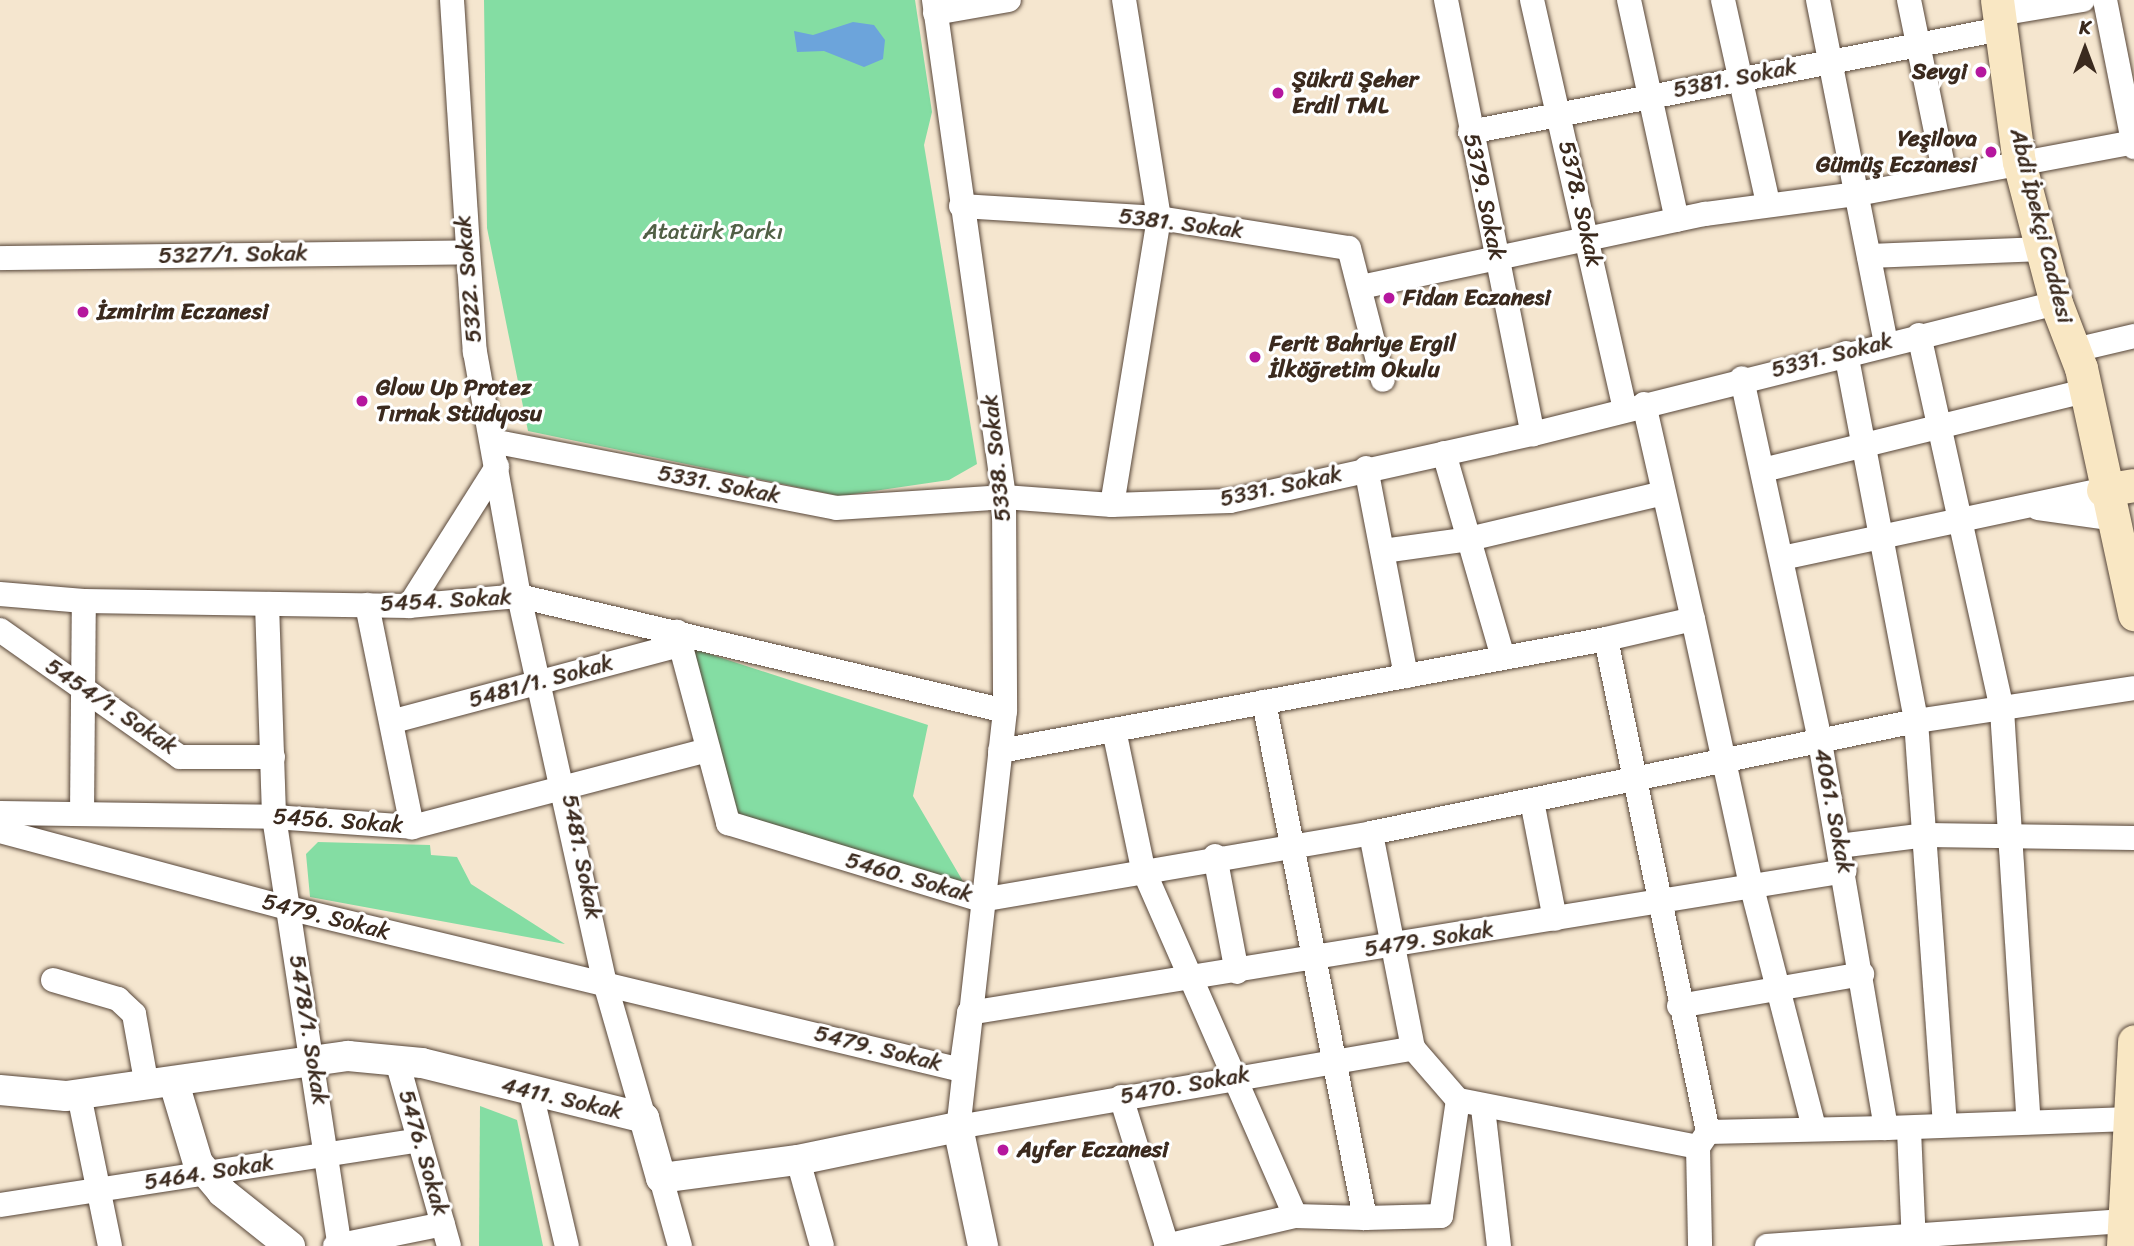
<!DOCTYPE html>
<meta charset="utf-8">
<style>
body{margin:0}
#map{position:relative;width:2134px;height:1246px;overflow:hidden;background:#f5e6cf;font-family:Sriracha,sans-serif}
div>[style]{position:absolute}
.green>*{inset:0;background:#84dda3}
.water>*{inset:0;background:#6ca4db}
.roads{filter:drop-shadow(0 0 2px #574639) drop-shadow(0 0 2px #574639)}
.minor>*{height:24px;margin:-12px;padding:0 12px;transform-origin:12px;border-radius:12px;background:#fff}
.tertiary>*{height:30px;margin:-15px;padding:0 15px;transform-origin:15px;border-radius:15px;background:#fff}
.secondary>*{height:33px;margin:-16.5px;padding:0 16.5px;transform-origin:16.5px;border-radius:16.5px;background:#f9e7c3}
.dots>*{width:19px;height:19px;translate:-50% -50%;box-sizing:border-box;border:4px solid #fff;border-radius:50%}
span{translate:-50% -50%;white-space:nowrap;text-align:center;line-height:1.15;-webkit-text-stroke:6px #fff;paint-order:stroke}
.poi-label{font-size:23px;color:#3b2a1e;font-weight:700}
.right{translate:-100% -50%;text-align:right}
.left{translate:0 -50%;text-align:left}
.street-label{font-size:23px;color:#3b2a1e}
.park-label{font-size:23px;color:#516046}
.north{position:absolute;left:2050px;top:14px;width:70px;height:70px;-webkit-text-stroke:5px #fff;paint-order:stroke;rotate:0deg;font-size:19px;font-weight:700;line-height:28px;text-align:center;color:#3b2a1e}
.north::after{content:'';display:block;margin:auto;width:24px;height:32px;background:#3b2a1e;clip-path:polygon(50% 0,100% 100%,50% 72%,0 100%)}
</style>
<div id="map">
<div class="green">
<i style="clip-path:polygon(484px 0,915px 0,932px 112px,924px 145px,977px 464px,949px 480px,840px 496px,528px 431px,487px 228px)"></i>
<i style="clip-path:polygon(688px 647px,928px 725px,913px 796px,971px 895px,730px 820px)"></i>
<i style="clip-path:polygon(318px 842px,430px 845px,431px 855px,457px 857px,471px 884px,565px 944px,310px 897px,306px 854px)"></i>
<i style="clip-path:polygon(480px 1106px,517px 1120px,543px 1246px,479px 1246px)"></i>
</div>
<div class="water">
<i style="clip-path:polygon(853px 22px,874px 25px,885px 40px,883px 59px,864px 67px,824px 51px,797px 52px,794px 31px,813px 35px)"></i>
</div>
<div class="roads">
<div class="minor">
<i style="left:452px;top:0;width:353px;rotate:86.3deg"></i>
<i style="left:475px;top:352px;width:248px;rotate:79.8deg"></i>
<i style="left:519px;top:596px;width:396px;rotate:77.5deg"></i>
<i style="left:605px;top:983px;width:141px;rotate:73.9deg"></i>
<i style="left:934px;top:0;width:502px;rotate:81.98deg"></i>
<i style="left:1004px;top:497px;width:214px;rotate:89.7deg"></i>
<i style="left:1005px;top:711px;width:419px;rotate:96.4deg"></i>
<i style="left:958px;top:1127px;width:462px;rotate:-9.8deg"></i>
<i style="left:1446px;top:0;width:443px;rotate:78.7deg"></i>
<i style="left:1532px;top:0;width:419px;rotate:77.2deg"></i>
<i style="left:1629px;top:0;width:225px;rotate:77.7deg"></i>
<i style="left:1723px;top:0;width:208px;rotate:77.5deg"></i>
<i style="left:1818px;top:0;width:350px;rotate:78.8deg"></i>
<i style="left:1909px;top:0;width:180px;rotate:78.4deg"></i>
<i style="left:2105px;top:0;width:150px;rotate:78.8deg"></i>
<i style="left:935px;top:13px;width:75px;rotate:-10deg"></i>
<i style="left:1999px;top:14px;width:85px;rotate:-9.5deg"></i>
<i style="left:1470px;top:132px;width:541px;rotate:-10.98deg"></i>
<i style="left:961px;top:206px;width:198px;rotate:3.5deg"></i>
<i style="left:1159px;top:218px;width:192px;rotate:9deg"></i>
<i style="left:1349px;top:248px;width:136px;rotate:75.6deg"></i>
<i style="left:1869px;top:256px;width:174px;rotate:-2.3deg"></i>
<i style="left:0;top:258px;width:467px;rotate:-0.7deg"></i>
<i style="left:1361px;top:287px;width:352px;rotate:-12deg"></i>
<i style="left:1705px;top:214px;width:153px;rotate:-7.5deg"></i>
<i style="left:1857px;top:194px;width:282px;rotate:-10.6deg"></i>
<i style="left:1919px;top:335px;width:384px;rotate:77.5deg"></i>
<i style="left:2002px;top:710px;width:413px;rotate:86.3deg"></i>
<i style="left:2075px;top:350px;width:61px;rotate:-13.3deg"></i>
<i style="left:1846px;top:353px;width:375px;rotate:79.2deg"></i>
<i style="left:1916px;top:721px;width:403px;rotate:85.9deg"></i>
<i style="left:1644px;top:404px;width:221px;rotate:77.2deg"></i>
<i style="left:492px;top:441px;width:350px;rotate:11deg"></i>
<i style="left:836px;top:508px;width:168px;rotate:-3.7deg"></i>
<i style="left:1004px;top:497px;width:108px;rotate:4.2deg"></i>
<i style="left:1112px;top:505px;width:118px;rotate:-1.9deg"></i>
<i style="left:1230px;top:501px;width:310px;rotate:-12.5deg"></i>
<i style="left:1533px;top:434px;width:539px;rotate:-14.06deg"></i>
<i style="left:1444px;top:453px;width:213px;rotate:73.9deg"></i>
<i style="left:1366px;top:468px;width:212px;rotate:79.1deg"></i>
<i style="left:1763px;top:470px;width:332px;rotate:-13.8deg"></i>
<i style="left:1112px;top:505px;width:291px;rotate:-80.7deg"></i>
<i style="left:1159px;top:218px;width:221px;rotate:-99.1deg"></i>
<i style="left:2038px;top:508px;width:72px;rotate:8deg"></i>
<i style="left:1383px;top:551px;width:87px;rotate:-7.9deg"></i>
<i style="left:1469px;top:539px;width:200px;rotate:-13.3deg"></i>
<i style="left:1782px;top:558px;width:328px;rotate:-12deg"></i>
<i style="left:0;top:594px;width:84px;rotate:4.8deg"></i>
<i style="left:84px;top:601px;width:325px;rotate:0.9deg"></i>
<i style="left:409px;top:606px;width:110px;rotate:-5.2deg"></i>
<i style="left:519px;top:596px;width:499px;rotate:13.3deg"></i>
<i style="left:267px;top:604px;width:213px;rotate:88.1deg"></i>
<i style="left:274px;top:817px;width:434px;rotate:81.3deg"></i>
<i style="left:367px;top:605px;width:227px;rotate:78.5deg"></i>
<i style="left:409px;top:606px;width:165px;rotate:-57.7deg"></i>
<i style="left:0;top:630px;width:220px;rotate:35.2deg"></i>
<i style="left:180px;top:757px;width:93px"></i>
<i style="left:677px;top:632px;width:198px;rotate:75deg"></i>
<i style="left:728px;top:823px;width:264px;rotate:16.9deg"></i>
<i style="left:981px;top:900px;width:396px;rotate:-9.7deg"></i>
<i style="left:1606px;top:639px;width:89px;rotate:-12.9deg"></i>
<i style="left:1693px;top:619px;width:271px;rotate:77.7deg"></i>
<i style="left:1751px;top:884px;width:251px;rotate:75.5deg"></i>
<i style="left:394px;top:721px;width:288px;rotate:-14.9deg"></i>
<i style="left:672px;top:647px;width:16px;rotate:-72deg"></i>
<i style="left:1114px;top:730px;width:142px;rotate:78.2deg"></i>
<i style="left:1143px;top:869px;width:379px;rotate:66.3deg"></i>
<i style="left:1000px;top:751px;width:616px;rotate:-10.47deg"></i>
<i style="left:1606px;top:639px;width:503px;rotate:78.31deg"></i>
<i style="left:1532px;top:801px;width:120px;rotate:79deg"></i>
<i style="left:0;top:813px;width:274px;rotate:0.8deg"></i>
<i style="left:274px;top:817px;width:138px;rotate:4.1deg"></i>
<i style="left:412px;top:827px;width:306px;rotate:-14.6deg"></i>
<i style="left:82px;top:814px;width:213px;rotate:-89.5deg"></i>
<i style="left:0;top:831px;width:298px;rotate:15deg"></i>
<i style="left:288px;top:908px;width:692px;rotate:13.53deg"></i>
<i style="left:961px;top:1070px;width:58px;rotate:-82deg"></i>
<i style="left:969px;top:1013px;width:887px;rotate:-9.21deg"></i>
<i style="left:1839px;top:846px;width:88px;rotate:-7.2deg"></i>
<i style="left:1926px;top:835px;width:208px;rotate:0.8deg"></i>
<i style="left:1215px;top:856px;width:118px;rotate:79.3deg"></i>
<i style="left:53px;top:980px;width:68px;rotate:16.3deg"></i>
<i style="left:118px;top:999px;width:22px;rotate:43deg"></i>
<i style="left:134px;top:1014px;width:73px;rotate:79.8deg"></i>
<i style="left:1679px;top:1006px;width:186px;rotate:-9.9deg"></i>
<i style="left:397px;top:1061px;width:192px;rotate:74.3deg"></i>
<i style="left:531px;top:1093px;width:157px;rotate:76.8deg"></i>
<i style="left:79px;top:1095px;width:154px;rotate:78.4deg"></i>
<i style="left:1121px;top:1097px;width:156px;rotate:72.8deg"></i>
<i style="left:1483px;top:1108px;width:139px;rotate:83.4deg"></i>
<i style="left:1886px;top:1128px;width:245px;rotate:-2.1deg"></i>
<i style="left:1909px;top:1130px;width:116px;rotate:87.5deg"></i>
<i style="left:1698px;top:1147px;width:245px;rotate:-168.9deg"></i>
<i style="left:1458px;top:1100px;width:69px;rotate:-130.9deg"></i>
<i style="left:1413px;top:1048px;width:219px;rotate:-101.1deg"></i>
<i style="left:1371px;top:833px;width:556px;rotate:-11.61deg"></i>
<i style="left:1916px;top:721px;width:220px;rotate:-8.6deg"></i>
<i style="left:1698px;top:1147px;width:18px;rotate:-56deg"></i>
<i style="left:1708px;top:1132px;width:178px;rotate:-1.3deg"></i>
<i style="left:1886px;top:1128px;width:394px;rotate:-99.7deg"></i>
<i style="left:1820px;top:740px;width:370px;rotate:-102.2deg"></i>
<i style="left:1698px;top:1147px;width:99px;rotate:88.8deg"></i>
<i style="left:798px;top:1160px;width:89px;rotate:74.4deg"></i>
<i style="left:661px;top:1178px;width:71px;rotate:74.4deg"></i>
<i style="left:0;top:1205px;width:424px;rotate:-8.8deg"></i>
<i style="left:1365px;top:1218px;width:76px;rotate:-1.5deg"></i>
<i style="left:1441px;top:1216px;width:117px;rotate:-81.7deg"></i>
<i style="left:335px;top:1246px;width:110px;rotate:-11.5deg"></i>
<i style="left:1166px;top:1246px;width:132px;rotate:-13.1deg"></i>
<i style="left:1295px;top:1216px;width:70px;rotate:1.6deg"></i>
<i style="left:1365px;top:1218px;width:526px;rotate:-101.07deg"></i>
<i style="left:1767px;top:1246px;width:357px;rotate:-4deg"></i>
</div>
<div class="tertiary">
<i style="left:174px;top:1083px;width:84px;rotate:73.3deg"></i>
<i style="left:198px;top:1163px;width:38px;rotate:50deg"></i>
<i style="left:222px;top:1192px;width:87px;rotate:38.5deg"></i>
<i style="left:0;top:1090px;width:66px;rotate:5.2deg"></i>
<i style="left:66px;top:1096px;width:285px;rotate:-8.1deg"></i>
<i style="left:348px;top:1056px;width:74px;rotate:5.4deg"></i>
<i style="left:422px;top:1063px;width:229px;rotate:13.9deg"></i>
<i style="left:644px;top:1118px;width:62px;rotate:74.2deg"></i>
<i style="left:661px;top:1178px;width:138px;rotate:-7.5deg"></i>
<i style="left:798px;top:1160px;width:163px;rotate:-11.7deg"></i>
<i style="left:958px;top:1127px;width:122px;rotate:78.1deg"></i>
</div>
<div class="secondary">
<i style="left:1997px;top:0;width:163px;rotate:82.3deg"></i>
<i style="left:2019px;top:162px;width:146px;rotate:75.3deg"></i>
<i style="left:2056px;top:303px;width:70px;rotate:69deg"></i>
<i style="left:2081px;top:368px;width:252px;rotate:77.8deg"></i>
<i style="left:2103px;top:490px;width:31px;rotate:-9deg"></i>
<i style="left:2123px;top:1246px;width:205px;rotate:-86.9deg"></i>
</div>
</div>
<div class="dots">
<i style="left:1981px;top:72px;background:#b5179e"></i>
<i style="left:1278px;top:93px;background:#b5179e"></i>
<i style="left:1991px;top:152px;background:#b5179e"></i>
<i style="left:1389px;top:298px;background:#b5179e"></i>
<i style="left:83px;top:312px;background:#b5179e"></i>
<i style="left:1255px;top:357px;background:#b5179e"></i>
<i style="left:362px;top:401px;background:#b5179e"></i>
<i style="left:1003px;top:1150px;background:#b5179e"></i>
</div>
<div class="poi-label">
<span class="right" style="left:1967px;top:72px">Sevgi</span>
<span class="left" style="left:1292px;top:93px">Şükrü Şeher<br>Erdil TML</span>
<span class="right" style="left:1977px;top:152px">Yeşilova<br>Gümüş Eczanesi</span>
<span class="left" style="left:1403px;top:298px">Fidan Eczanesi</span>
<span class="left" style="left:97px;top:312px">İzmirim Eczanesi</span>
<span class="left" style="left:1269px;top:357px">Ferit Bahriye Ergil<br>İlköğretim Okulu</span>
<span class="left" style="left:376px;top:401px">Glow Up Protez<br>Tırnak Stüdyosu</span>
<span class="left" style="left:1017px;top:1150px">Ayfer Eczanesi</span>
</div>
<div class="street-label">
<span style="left:1735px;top:79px;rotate:-11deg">5381. Sokak</span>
<span style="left:1484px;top:197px;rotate:78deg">5379. Sokak</span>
<span style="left:1580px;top:204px;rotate:77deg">5378. Sokak</span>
<span style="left:1181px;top:224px;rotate:7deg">5381. Sokak</span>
<span style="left:2041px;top:226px;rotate:76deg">Abdi İpekçi Caddesi</span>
<span style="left:233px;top:255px;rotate:-1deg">5327/1. Sokak</span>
<span style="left:469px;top:279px;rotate:-95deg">5322. Sokak</span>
<span style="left:1832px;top:356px;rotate:-14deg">5331. Sokak</span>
<span style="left:997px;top:458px;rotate:-96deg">5338. Sokak</span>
<span style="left:719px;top:485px;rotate:11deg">5331. Sokak</span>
<span style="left:1281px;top:487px;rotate:-12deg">5331. Sokak</span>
<span style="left:446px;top:601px;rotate:-3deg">5454. Sokak</span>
<span style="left:541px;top:682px;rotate:-15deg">5481/1. Sokak</span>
<span style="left:111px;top:707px;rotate:34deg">5454/1. Sokak</span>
<span style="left:1833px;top:811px;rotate:79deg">4061. Sokak</span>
<span style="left:338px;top:821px;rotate:4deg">5456. Sokak</span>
<span style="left:581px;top:857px;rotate:79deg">5481. Sokak</span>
<span style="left:909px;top:878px;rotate:16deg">5460. Sokak</span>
<span style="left:326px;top:917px;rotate:14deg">5479. Sokak</span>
<span style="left:1429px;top:940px;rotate:-9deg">5479. Sokak</span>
<span style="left:308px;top:1030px;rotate:81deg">5478/1. Sokak</span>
<span style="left:878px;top:1049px;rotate:14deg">5479. Sokak</span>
<span style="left:1185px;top:1086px;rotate:-10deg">5470. Sokak</span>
<span style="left:562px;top:1099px;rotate:13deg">4411. Sokak</span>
<span style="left:423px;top:1153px;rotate:74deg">5476. Sokak</span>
<span style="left:209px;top:1173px;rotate:-9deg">5464. Sokak</span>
</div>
<div class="park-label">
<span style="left:713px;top:232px">Atatürk Parkı</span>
</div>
<div class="north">K</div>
</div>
